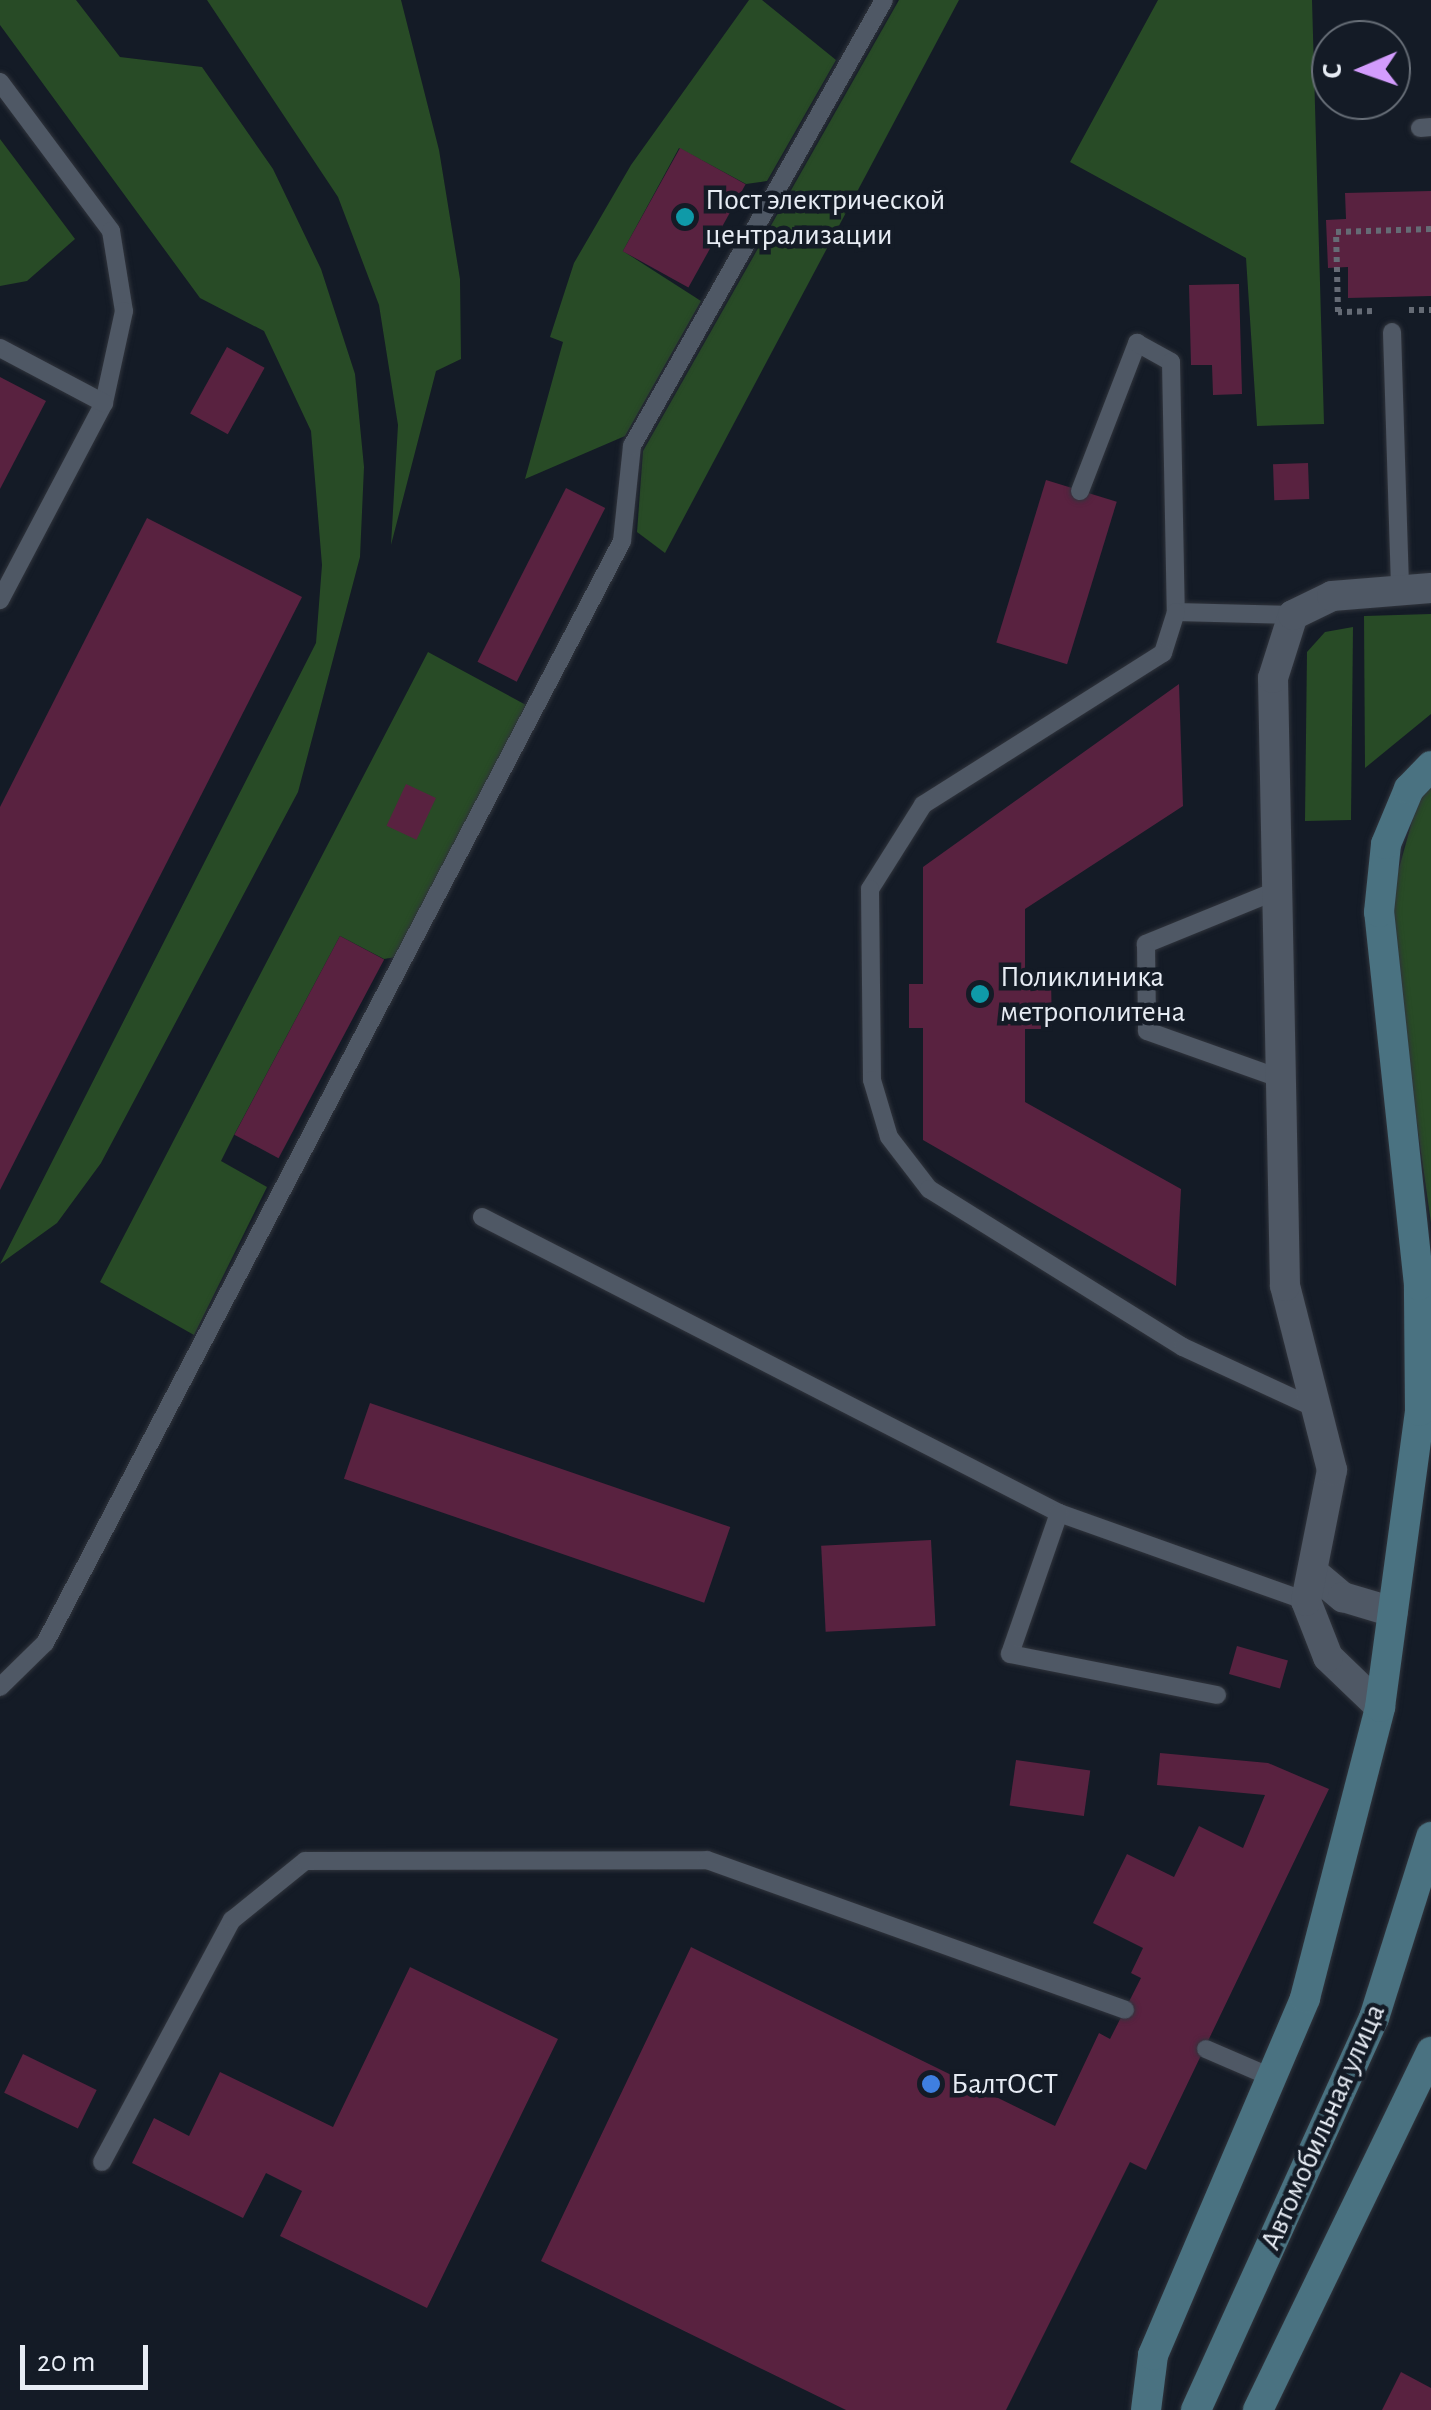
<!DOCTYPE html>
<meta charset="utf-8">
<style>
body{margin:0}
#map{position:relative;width:1431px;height:2410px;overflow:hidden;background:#141b26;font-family:"Alegreya Sans",sans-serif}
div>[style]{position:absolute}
.green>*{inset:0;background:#284b26}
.building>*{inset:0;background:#592240;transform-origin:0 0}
.path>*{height:6px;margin-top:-3px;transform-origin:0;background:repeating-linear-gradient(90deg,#656b75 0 5px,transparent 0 10px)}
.roads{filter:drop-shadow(0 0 2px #30343c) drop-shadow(0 0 2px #30343c)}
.service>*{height:18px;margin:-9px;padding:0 9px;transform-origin:9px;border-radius:9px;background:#4f5865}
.minor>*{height:30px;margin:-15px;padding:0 15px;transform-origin:15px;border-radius:15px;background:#4f5865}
.secondary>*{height:30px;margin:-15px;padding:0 15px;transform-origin:15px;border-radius:15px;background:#4a7281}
.dots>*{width:28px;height:28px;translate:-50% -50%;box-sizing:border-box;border:5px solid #141b26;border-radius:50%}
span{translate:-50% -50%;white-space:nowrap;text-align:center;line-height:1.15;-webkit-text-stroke:9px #141b26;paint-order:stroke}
.poi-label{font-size:30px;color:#e7ecf4}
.left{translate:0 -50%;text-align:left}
.street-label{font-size:30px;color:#e7ecf4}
.north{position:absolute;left:1311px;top:20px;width:100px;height:100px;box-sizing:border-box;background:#141b26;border:2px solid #686f78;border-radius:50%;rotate:268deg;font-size:28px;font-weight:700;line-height:40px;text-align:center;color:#e7ecf4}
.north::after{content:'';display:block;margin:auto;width:35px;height:45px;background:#d39cfd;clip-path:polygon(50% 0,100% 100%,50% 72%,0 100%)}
.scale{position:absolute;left:20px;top:2345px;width:128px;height:45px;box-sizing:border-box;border:5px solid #e7ecf4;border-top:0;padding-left:12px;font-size:30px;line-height:35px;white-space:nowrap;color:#e7ecf4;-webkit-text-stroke:8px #141b26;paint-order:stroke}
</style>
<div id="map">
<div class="green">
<i style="clip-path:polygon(0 0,76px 0,120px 57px,202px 67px,273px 169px,321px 269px,355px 374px,364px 467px,360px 557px,298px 792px,101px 1163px,57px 1223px,0 1264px,316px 643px,322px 565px,311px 431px,264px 331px,200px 298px,0 25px)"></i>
<i style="clip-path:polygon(207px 0,401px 0,439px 150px,460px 279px,461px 359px,436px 371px,391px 545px,398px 425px,379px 305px,338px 197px)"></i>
<i style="clip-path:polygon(749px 0,762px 0,836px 60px,767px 181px,746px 184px,679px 148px,623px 251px,701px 301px,625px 436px,525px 479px,563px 342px,550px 337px,574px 263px,631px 165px)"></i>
<i style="clip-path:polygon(899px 0,959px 0,665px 553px,637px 532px,643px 451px)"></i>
<i style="clip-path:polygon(1158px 0,1312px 0,1324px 424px,1257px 426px,1246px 258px,1070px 162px)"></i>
<i style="clip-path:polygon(0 139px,75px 239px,27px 281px,0 286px)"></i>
<i style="clip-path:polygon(1431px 614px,1431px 714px,1365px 768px,1364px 616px)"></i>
<i style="clip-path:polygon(1353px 627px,1351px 820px,1305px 821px,1307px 652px,1325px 632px)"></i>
<i style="clip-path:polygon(428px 652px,526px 705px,396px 957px,384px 959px,340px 936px,234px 1135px,221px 1161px,267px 1187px,194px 1335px,100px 1282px)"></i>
<i style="clip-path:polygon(1431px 784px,1431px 1223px,1387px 912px,1420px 792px)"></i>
</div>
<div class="building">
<i style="left:680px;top:148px;width:75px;height:118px;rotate:29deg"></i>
<i style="clip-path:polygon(1431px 191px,1431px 296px,1348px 298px,1348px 267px,1328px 268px,1326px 220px,1346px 219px,1345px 193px)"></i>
<i style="clip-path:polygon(1239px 284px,1242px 394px,1213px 395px,1212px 365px,1191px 365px,1189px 285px)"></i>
<i style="left:227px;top:347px;width:43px;height:76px;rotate:29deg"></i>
<i style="clip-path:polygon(0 377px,46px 401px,0 489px)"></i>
<i style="left:1308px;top:463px;width:36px;height:35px;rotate:88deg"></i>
<i style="left:1046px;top:480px;width:74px;height:170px;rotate:17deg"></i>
<i style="left:566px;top:488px;width:44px;height:195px;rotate:27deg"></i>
<i style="clip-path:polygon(147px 518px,302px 597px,0 1190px,0 807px)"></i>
<i style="clip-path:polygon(1179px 684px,1183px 806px,1025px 909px,1025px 978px,1051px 979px,1052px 1029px,1025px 1029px,1025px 1102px,1181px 1189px,1176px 1286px,923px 1140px,923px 1028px,909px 1028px,909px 984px,923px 984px,923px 867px)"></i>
<i style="left:406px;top:784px;width:33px;height:46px;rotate:25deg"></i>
<i style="left:340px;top:936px;width:50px;height:225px;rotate:28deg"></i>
<i style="left:370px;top:1403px;width:381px;height:80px;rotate:19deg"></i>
<i style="left:931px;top:1540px;width:86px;height:110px;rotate:87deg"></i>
<i style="left:1237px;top:1646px;width:53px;height:29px;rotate:16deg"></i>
<i style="clip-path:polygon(1160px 1753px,1268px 1763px,1329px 1789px,1146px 2170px,1130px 2162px,1006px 2410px,846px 2410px,541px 2261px,691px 1947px,1055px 2126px,1099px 2033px,1110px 2039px,1141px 1978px,1131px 1973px,1143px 1948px,1093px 1923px,1127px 1854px,1174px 1877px,1199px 1826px,1243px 1848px,1265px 1795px,1157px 1785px)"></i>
<i style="left:1016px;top:1760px;width:75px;height:46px;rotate:8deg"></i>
<i style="clip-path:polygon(410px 1967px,558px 2039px,427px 2308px,280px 2236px,302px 2191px,266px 2173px,243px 2218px,132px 2163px,154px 2118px,189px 2136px,220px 2072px,333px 2127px)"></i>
<i style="left:23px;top:2054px;width:82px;height:43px;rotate:26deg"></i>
<i style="clip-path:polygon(1401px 2372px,1431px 2388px,1431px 2410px,1382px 2410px)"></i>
</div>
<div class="path">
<i style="left:1409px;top:310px;width:22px"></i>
<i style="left:1372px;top:311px;width:34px;rotate:178deg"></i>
<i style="left:1338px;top:312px;width:80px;rotate:-91.4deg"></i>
<i style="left:1336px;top:232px;width:95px;rotate:-1.8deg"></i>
</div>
<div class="roads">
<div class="service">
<i style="left:0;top:82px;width:186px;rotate:53.3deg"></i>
<i style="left:111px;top:231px;width:81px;rotate:80.8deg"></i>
<i style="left:124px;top:311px;width:94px;rotate:102.3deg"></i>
<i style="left:104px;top:403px;width:223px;rotate:117.8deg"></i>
<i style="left:1420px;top:128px;width:11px;rotate:-5deg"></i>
<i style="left:1392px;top:332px;width:261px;rotate:88.2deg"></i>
<i style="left:0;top:348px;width:118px;rotate:27.9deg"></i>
<i style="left:1080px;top:491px;width:159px;rotate:-68.9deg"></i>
<i style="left:1137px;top:343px;width:39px;rotate:29deg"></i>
<i style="left:1171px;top:362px;width:250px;rotate:88.9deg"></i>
<i style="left:1293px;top:615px;width:117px;rotate:-178.5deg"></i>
<i style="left:1176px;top:612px;width:43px;rotate:107.6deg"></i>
<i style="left:1163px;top:653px;width:284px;rotate:147.7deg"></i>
<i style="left:923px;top:805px;width:99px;rotate:122.2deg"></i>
<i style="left:870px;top:889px;width:191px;rotate:89.4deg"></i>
<i style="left:872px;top:1080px;width:59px;rotate:73.4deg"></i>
<i style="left:889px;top:1137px;width:66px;rotate:52.4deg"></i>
<i style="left:929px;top:1189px;width:299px;rotate:31.9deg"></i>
<i style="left:1183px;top:1347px;width:145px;rotate:24.8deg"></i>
<i style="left:1278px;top:890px;width:143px;rotate:157.8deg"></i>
<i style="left:1146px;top:944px;width:87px;rotate:89.3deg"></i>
<i style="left:1147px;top:1031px;width:143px;rotate:19.6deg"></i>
<i style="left:482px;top:1217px;width:648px;rotate:27.16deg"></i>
<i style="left:1059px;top:1513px;width:262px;rotate:19.6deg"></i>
<i style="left:1059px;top:1513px;width:149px;rotate:109.2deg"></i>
<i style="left:1010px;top:1654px;width:211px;rotate:11.2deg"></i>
<i style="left:0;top:1687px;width:63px;rotate:-44.4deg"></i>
<i style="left:45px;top:1643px;width:1244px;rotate:-62.36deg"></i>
<i style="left:622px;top:541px;width:96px;rotate:-84deg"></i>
<i style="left:632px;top:446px;width:512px;rotate:-60.53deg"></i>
<i style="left:1206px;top:2049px;width:71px;rotate:23.3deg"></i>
<i style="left:102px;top:2162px;width:275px;rotate:-61.8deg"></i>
<i style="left:232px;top:1920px;width:94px;rotate:-38.9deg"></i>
<i style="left:305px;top:1861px;width:402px;rotate:-0.1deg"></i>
<i style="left:707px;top:1860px;width:444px;rotate:19.7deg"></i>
</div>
<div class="minor">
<i style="left:1314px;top:1573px;width:38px;rotate:40deg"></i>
<i style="left:1343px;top:1597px;width:52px;rotate:16.7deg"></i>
<i style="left:1380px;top:1707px;width:72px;rotate:-136.1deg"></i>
<i style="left:1328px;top:1657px;width:60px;rotate:-111.4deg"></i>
<i style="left:1306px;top:1601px;width:134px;rotate:-78.8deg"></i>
<i style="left:1332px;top:1470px;width:190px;rotate:-104.3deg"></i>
<i style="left:1285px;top:1286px;width:608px;rotate:-91.13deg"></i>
<i style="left:1273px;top:678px;width:66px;rotate:-72.4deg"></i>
<i style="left:1293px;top:615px;width:43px;rotate:-26deg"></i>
<i style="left:1332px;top:596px;width:99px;rotate:-4.6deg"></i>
</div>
<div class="secondary">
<i style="left:1146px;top:2410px;width:55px;rotate:-82.7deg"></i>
<i style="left:1153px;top:2355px;width:388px;rotate:-66.9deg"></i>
<i style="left:1305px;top:1998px;width:301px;rotate:-75.5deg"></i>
<i style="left:1380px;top:1707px;width:299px;rotate:-82.3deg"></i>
<i style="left:1420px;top:1411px;width:126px;rotate:-90.5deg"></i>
<i style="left:1419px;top:1285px;width:375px;rotate:-96.1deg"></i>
<i style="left:1379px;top:912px;width:68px;rotate:-84.1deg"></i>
<i style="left:1386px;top:844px;width:60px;rotate:-67.3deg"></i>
<i style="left:1409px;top:789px;width:32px;rotate:-46deg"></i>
<i style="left:1196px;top:2410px;width:431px;rotate:-65.6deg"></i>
<i style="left:1374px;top:2018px;width:190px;rotate:-72.5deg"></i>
<i style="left:1258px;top:2410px;width:398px;rotate:-64.2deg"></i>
</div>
</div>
<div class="dots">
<i style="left:685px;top:217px;background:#0f9aa8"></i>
<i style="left:980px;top:994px;background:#0f9aa8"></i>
<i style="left:931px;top:2084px;background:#3f7fe0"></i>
</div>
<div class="poi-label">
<span class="left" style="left:705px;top:217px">Пост электрической<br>централизации</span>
<span class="left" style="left:1000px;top:994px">Поликлиника<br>метрополитена</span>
<span class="left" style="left:951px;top:2084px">БалтОСТ</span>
</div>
<div class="street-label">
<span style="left:1323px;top:2127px;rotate:-66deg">Автомобильная улица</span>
</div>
<div class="north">С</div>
<div class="scale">20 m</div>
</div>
